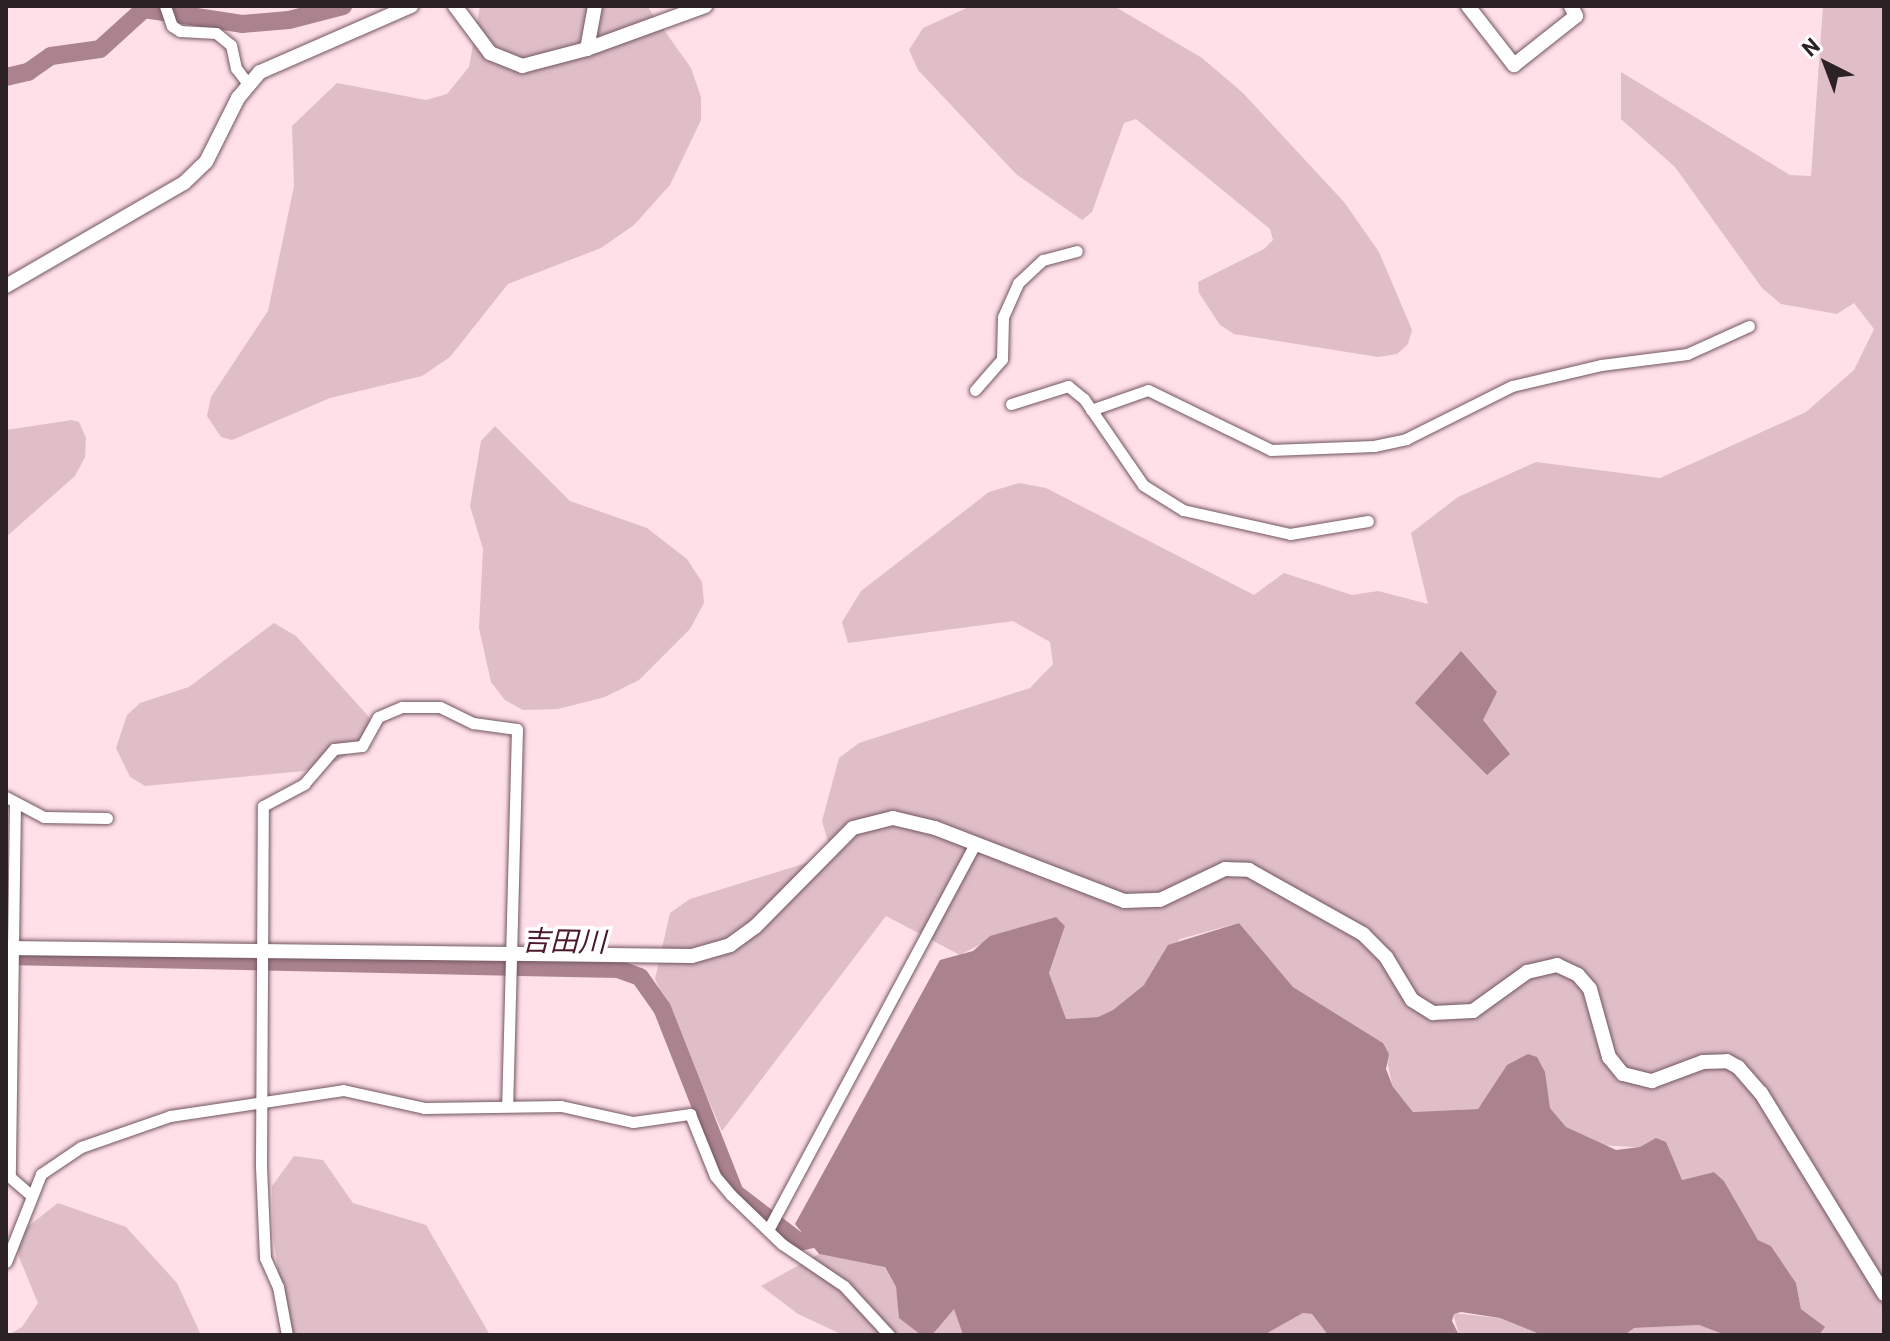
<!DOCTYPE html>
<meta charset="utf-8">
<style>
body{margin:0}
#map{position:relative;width:1890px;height:1341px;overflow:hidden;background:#ffdfe8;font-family:Barlow,"Noto Sans JP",sans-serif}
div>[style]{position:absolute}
.green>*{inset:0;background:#dfbec8}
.water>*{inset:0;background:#ab838f}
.river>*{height:18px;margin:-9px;padding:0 9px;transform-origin:9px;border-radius:9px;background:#ab838f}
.roads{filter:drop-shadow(0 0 2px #71565e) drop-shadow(0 0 2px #71565e)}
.minor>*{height:11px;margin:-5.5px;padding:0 5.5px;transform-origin:5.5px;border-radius:5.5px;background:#fff}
.tertiary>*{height:14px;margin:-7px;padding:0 7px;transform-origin:7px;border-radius:7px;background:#fff}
span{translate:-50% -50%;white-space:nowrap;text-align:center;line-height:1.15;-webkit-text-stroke:7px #fff;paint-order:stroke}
.water-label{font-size:28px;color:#4c172c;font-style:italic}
.frame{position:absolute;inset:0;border:8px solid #2c2124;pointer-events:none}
.north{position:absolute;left:1786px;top:24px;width:80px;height:80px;-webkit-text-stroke:6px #fff;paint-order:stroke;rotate:318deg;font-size:22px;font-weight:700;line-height:32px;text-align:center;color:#2c2124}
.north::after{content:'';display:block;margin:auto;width:28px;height:36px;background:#2c2124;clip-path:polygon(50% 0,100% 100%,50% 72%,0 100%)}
</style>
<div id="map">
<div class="green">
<i style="clip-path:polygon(480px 6px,647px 6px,691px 68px,701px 97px,701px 120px,670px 185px,634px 225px,601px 248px,508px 284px,450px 357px,422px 376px,330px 398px,232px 440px,221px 437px,207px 416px,211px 397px,268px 311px,294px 186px,292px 126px,337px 83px,426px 100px,447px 94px,469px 67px)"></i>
<i style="clip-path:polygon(971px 6px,1114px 6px,1202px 58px,1242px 92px,1344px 202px,1379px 252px,1412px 330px,1408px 344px,1397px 354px,1378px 357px,1234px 334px,1220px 325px,1199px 293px,1198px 282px,1264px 249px,1273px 240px,1270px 229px,1136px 119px,1124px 123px,1092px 212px,1082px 220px,1016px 174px,918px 70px,909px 50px,923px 28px)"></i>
<i style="clip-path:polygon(1823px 6px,1884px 6px,1884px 1335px,1819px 1335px,1824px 1327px,1801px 1309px,1796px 1283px,1771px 1246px,1758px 1240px,1724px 1181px,1714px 1172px,1682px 1180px,1668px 1149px,1598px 1145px,1566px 1127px,1550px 1108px,1494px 1085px,1478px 1109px,1413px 1112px,1393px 1088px,1383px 1043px,1293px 987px,1239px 923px,1180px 939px,1144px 985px,1113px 1010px,1098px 1017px,1065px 1019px,1049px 973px,1065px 926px,1056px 917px,1000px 934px,960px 955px,886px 916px,722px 1131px,655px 979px,670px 913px,690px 899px,832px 855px,822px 821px,839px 758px,859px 743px,1030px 688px,1053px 664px,1050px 642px,1013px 621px,848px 643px,842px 622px,861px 591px,989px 492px,1019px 483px,1046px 488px,1254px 595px,1284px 573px,1352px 595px,1378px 591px,1428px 604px,1411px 533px,1458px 497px,1536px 462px,1660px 478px,1806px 412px,1854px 370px,1874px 329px,1854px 303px,1837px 314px,1781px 304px,1762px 288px,1675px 167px,1621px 119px,1621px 72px,1790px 175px,1811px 176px)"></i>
<i style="clip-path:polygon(72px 420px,79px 422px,86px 438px,85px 457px,75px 476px,6px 537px,6px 430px)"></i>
<i style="clip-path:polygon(495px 426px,570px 501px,647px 528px,687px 559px,702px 582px,704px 603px,690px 629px,639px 680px,605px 697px,558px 709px,523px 710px,505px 700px,491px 682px,479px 628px,483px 549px,470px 506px,481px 441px)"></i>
<i style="clip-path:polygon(274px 623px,296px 636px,369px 717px,374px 725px,368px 741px,338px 761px,304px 771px,145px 786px,130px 777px,116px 748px,127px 715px,140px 703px,189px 687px)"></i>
<i style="clip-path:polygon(294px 1156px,323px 1160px,353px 1203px,426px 1225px,490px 1335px,287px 1335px,273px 1235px,272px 1186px)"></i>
<i style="clip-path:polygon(58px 1203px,126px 1227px,177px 1283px,201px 1335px,8px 1335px,22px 1327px,38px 1303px,19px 1257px,17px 1235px)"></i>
<i style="clip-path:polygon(819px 1254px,884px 1266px,896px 1287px,900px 1318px,921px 1335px,843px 1335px,798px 1314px,761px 1286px)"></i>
<i style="clip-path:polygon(954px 1308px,963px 1335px,932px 1335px,950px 1311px)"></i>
<i style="clip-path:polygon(1303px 1313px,1312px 1314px,1328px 1335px,1264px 1335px)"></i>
<i style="clip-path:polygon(1453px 1313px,1500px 1318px,1542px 1335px,1459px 1335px)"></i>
<i style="clip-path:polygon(1699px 1325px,1725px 1335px,1625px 1335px,1634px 1328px)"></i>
</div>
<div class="water">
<i style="clip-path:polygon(1461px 651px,1497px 692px,1483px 720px,1510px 754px,1487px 775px,1415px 703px)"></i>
<i style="clip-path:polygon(1056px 917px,1065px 926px,1049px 973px,1066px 1019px,1098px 1017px,1113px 1010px,1144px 985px,1168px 945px,1239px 923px,1293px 987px,1383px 1043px,1389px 1054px,1386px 1069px,1393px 1087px,1413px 1112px,1478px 1109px,1507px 1065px,1528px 1054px,1537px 1057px,1545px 1072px,1550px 1108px,1566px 1127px,1616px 1150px,1640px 1147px,1656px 1138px,1666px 1142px,1682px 1180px,1714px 1172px,1724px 1181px,1758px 1240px,1771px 1246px,1796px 1283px,1801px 1309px,1825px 1327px,1819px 1335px,1725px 1335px,1699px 1325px,1634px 1328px,1625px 1335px,1542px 1335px,1500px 1318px,1461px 1312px,1454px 1314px,1452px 1321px,1459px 1335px,1328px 1335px,1312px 1314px,1303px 1313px,1264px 1335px,963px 1335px,954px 1309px,932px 1335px,921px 1335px,899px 1318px,896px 1287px,885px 1267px,819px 1254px,795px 1224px,940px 960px,973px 951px,990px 936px)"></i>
</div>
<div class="river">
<i style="left:6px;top:77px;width:23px;rotate:-13deg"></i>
<i style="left:28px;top:72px;width:28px;rotate:-35deg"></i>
<i style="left:51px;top:56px;width:49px;rotate:-8.1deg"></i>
<i style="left:100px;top:49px;width:59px;rotate:-42.3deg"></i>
<i style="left:144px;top:9px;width:99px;rotate:8.7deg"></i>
<i style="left:242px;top:24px;width:47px;rotate:-4.9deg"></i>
<i style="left:289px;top:20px;width:56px;rotate:-14.5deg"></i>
<i style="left:6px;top:956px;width:612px;rotate:1.22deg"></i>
<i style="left:618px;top:969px;width:23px;rotate:20deg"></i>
<i style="left:640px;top:977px;width:38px;rotate:55deg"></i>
<i style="left:662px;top:1008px;width:199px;rotate:68.5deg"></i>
<i style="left:735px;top:1193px;width:81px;rotate:37.4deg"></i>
<i style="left:799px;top:1242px;width:29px;rotate:-12deg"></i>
</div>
<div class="roads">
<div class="minor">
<i style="left:165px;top:6px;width:21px;rotate:71deg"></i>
<i style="left:172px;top:26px;width:9px;rotate:32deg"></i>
<i style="left:180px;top:31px;width:36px;rotate:3deg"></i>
<i style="left:216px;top:33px;width:19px;rotate:39deg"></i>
<i style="left:231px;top:45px;width:24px;rotate:78deg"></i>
<i style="left:236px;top:68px;width:20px;rotate:53deg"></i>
<i style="left:975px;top:390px;width:41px;rotate:-48.9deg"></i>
<i style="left:1002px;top:359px;width:42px;rotate:-88.6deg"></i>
<i style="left:1003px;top:317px;width:37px;rotate:-66deg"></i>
<i style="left:1018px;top:283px;width:34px;rotate:-43deg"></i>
<i style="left:1043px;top:260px;width:35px;rotate:-15deg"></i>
<i style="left:1011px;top:404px;width:60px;rotate:-17.5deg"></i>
<i style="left:1068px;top:386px;width:21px;rotate:39deg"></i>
<i style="left:1084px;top:399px;width:104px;rotate:55.5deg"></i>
<i style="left:1143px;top:485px;width:47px;rotate:32deg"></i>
<i style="left:1183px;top:510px;width:110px;rotate:12.6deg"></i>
<i style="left:1290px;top:534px;width:79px;rotate:-9.5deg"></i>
<i style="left:1091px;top:410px;width:60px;rotate:-19.3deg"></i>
<i style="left:1148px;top:390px;width:137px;rotate:26deg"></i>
<i style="left:1271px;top:450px;width:103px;rotate:-2.2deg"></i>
<i style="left:1374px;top:446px;width:33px;rotate:-12deg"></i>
<i style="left:1406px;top:439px;width:119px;rotate:-26.6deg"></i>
<i style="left:1512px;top:386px;width:91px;rotate:-13.3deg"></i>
<i style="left:1601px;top:365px;width:87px;rotate:-7.3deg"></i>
<i style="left:1687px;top:354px;width:68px;rotate:-24.3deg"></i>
<i style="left:6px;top:797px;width:43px;rotate:27.8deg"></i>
<i style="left:44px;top:817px;width:63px;rotate:0.9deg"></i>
<i style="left:15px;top:803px;width:374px;rotate:90.8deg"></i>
<i style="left:10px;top:1177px;width:28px;rotate:41deg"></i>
<i style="left:768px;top:1230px;width:438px;rotate:-61.8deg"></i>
<i style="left:6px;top:1262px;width:95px;rotate:-68.3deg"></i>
<i style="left:41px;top:1174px;width:48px;rotate:-34deg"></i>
<i style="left:81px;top:1147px;width:94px;rotate:-19.2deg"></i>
<i style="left:170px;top:1116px;width:175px;rotate:-8.5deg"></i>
<i style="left:343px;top:1090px;width:83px;rotate:12.5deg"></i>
<i style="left:424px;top:1108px;width:137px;rotate:-0.8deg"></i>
<i style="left:561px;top:1106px;width:74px;rotate:12.5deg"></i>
<i style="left:633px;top:1122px;width:58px;rotate:-8deg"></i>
<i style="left:690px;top:1114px;width:67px;rotate:68deg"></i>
<i style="left:715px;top:1176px;width:25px;rotate:50deg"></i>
<i style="left:731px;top:1195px;width:71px;rotate:43.9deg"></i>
<i style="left:782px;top:1244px;width:75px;rotate:34.1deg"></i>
<i style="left:844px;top:1286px;width:67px;rotate:47.4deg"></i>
<i style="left:287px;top:1335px;width:49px;rotate:-100.6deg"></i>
<i style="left:278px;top:1287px;width:32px;rotate:-114deg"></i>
<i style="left:265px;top:1258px;width:92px;rotate:-92.5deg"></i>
<i style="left:261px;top:1166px;width:360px;rotate:-89.7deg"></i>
<i style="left:263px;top:806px;width:47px;rotate:-28.2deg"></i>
<i style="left:304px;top:784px;width:46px;rotate:-49.4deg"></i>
<i style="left:334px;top:749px;width:28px;rotate:-6deg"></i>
<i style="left:362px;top:746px;width:33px;rotate:-61deg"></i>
<i style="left:378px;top:717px;width:26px;rotate:-23deg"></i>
<i style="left:402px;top:707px;width:38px"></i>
<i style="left:440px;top:707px;width:37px;rotate:26deg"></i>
<i style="left:473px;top:723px;width:44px;rotate:7.8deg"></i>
<i style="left:517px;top:729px;width:377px;rotate:91.5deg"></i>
</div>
<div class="tertiary">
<i style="left:455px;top:6px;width:59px;rotate:53.3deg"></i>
<i style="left:490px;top:53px;width:35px;rotate:22deg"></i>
<i style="left:522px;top:66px;width:67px;rotate:-14.7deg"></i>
<i style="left:587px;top:49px;width:126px;rotate:-20deg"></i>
<i style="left:1468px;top:6px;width:75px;rotate:52.1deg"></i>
<i style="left:1514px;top:65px;width:79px;rotate:-38.3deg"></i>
<i style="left:1576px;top:16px;width:11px;rotate:-117deg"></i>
<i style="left:587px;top:49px;width:44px;rotate:-79.5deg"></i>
<i style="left:6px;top:286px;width:206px;rotate:-30.1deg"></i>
<i style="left:184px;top:183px;width:30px;rotate:-44deg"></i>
<i style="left:206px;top:162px;width:72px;rotate:-63.4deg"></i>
<i style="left:238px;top:98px;width:34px;rotate:-50deg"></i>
<i style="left:260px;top:72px;width:165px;rotate:-23.6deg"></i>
<i style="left:6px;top:948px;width:686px;rotate:0.67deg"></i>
<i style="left:692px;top:956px;width:40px;rotate:-16deg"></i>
<i style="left:730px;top:945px;width:31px;rotate:-36deg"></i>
<i style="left:755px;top:927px;width:139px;rotate:-45.3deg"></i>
<i style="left:853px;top:828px;width:41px;rotate:-14deg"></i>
<i style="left:893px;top:818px;width:43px;rotate:13.4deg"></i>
<i style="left:935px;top:828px;width:203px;rotate:21.1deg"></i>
<i style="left:1124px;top:901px;width:36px;rotate:-2deg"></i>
<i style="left:1160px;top:900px;width:72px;rotate:-25.5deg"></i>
<i style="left:1225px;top:869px;width:24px;rotate:2deg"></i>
<i style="left:1249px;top:870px;width:131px;rotate:29.3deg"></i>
<i style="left:1363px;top:934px;width:33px;rotate:45deg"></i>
<i style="left:1386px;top:957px;width:50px;rotate:58.8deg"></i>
<i style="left:1412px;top:1000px;width:25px;rotate:32deg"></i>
<i style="left:1433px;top:1013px;width:40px;rotate:-2.9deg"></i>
<i style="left:1473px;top:1011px;width:67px;rotate:-35.8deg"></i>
<i style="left:1527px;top:972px;width:31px;rotate:-13deg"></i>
<i style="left:1557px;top:965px;width:23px;rotate:25deg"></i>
<i style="left:1578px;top:975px;width:18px;rotate:49deg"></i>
<i style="left:1590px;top:989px;width:71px;rotate:74.4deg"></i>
<i style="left:1609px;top:1057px;width:22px;rotate:51deg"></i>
<i style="left:1623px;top:1074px;width:30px;rotate:14deg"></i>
<i style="left:1652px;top:1081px;width:54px;rotate:-20.4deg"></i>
<i style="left:1703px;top:1062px;width:24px;rotate:-2deg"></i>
<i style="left:1727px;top:1061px;width:13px;rotate:29deg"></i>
<i style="left:1738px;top:1067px;width:35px;rotate:49deg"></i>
<i style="left:1761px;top:1093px;width:236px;rotate:58.5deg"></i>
</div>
</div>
<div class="water-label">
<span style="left:564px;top:940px;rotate:1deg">吉田川</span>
</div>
<div class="frame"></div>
<div class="north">N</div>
</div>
